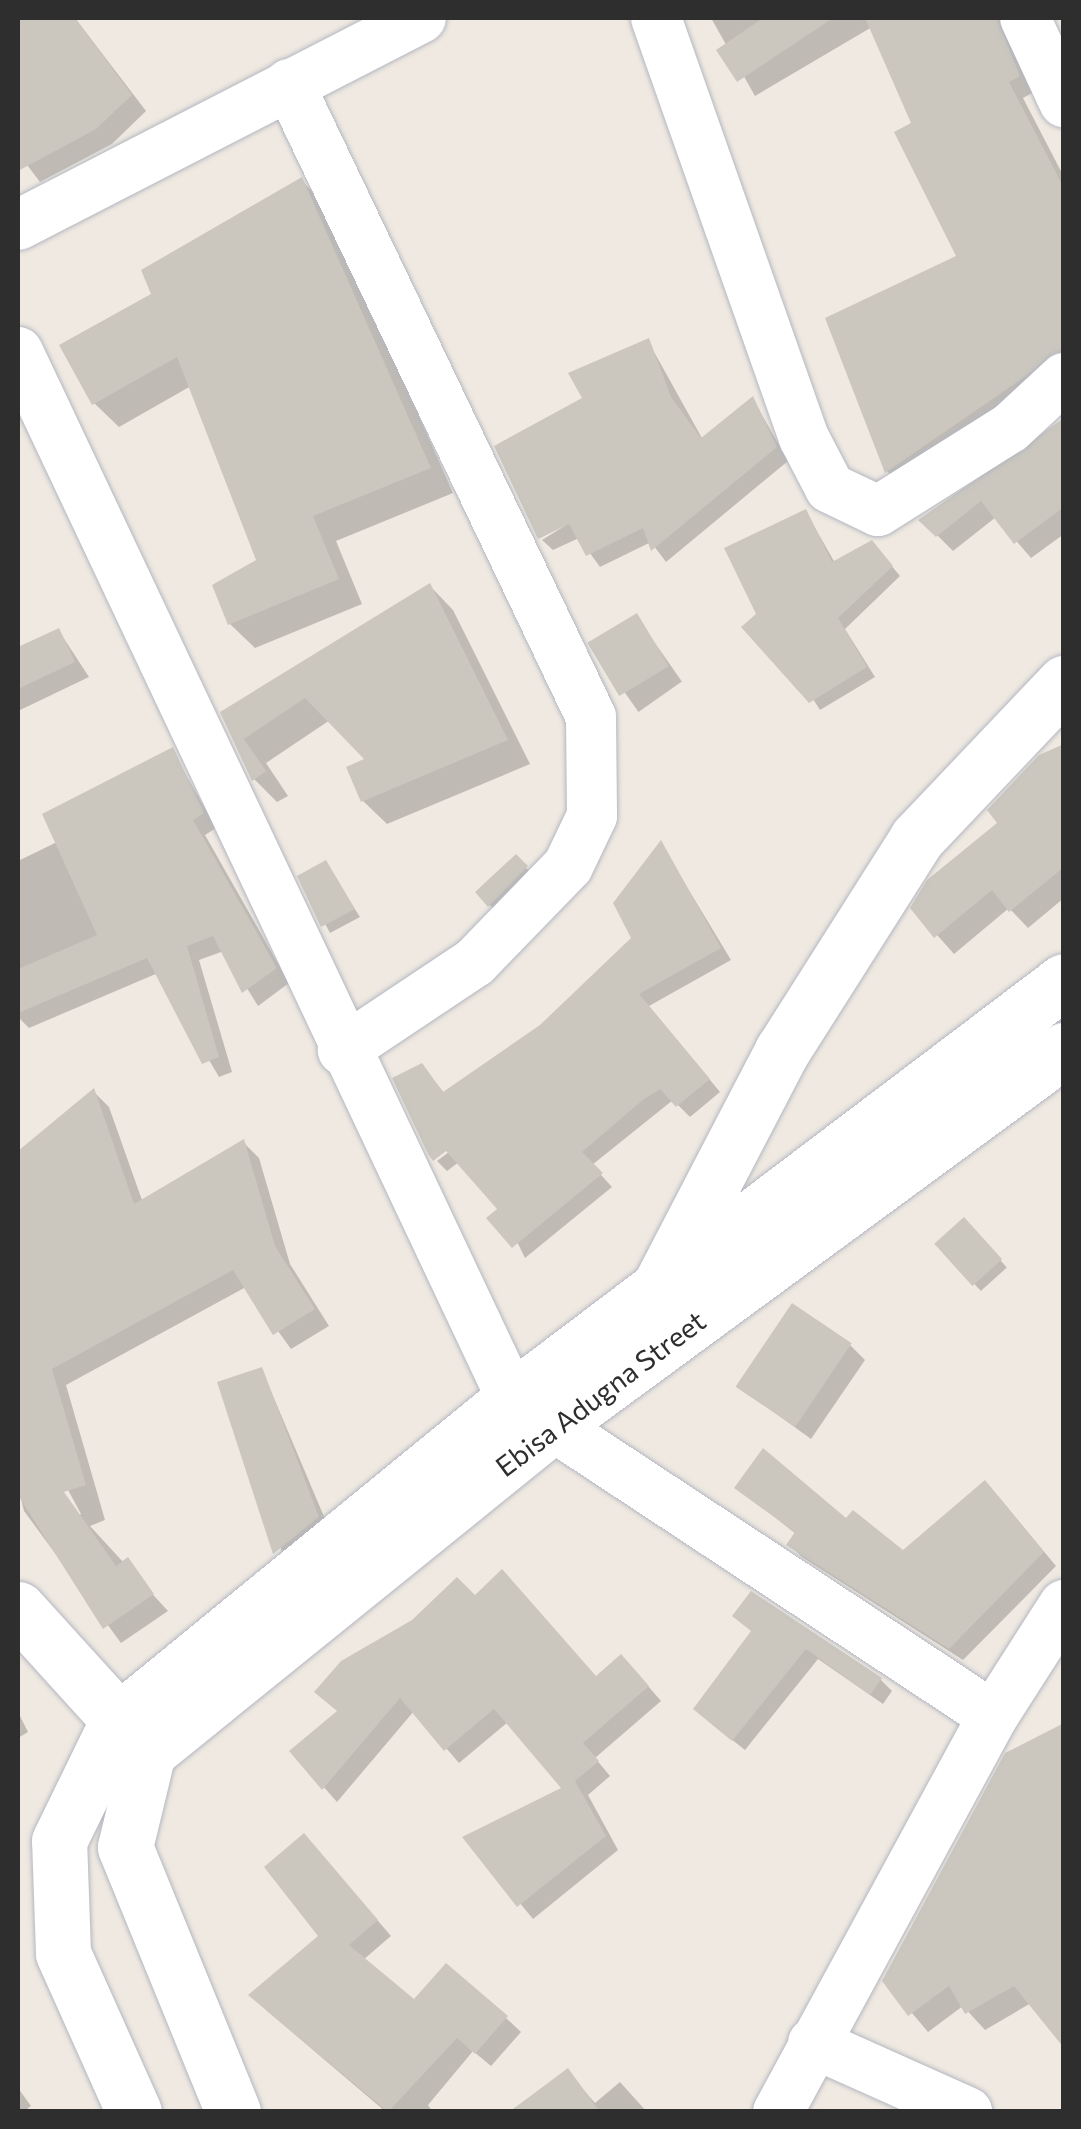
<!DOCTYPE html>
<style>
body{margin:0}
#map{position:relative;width:1081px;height:2129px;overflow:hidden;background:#efe9e1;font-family:Commissioner,sans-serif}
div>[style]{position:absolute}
.shadow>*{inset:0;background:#0003;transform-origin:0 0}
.building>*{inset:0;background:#cbc7bf;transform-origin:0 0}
.roads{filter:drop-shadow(0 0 2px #b4b7c1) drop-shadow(0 0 2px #b4b7c1)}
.minor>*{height:50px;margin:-25px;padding:0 25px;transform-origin:25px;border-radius:25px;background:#fff}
.tertiary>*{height:55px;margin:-27.5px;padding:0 27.5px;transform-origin:27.5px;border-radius:27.5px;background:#fff}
.secondary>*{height:55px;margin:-27.5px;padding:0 27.5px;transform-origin:27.5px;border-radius:27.5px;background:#fff}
span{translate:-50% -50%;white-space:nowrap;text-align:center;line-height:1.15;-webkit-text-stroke:9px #fff;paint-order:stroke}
.street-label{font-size:28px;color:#2e2e2e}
.frame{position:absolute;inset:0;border:20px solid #2e2e2e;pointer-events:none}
</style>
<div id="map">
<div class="shadow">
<i style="clip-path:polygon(18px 18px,75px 18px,146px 111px,112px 144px,40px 182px,18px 153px)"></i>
<i style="clip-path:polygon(711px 18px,1022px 18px,1034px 92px,1023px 98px,1064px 177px,1064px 373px,902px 487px,887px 471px,959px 257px,914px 125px,872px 27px,755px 96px)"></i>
<i style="clip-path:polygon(301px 180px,325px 204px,453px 493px,336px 541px,362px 604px,255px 648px,230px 624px,259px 561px,191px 386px,119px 427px,94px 403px)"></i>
<i style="clip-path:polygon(648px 341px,703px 440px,753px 399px,788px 461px,666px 562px,651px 542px,600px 567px,579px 538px,553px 550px,542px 540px,579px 517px,540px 538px,585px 399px)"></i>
<i style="clip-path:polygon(1064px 421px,1064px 534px,1031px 558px,996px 517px,953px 551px,922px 520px)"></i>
<i style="clip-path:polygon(806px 512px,835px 563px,881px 553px,900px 576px,845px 629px,875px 677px,820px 710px,759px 614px)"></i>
<i style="clip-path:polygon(430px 586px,453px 610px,530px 764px,387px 824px,363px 801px,368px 760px,330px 720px,266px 763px,288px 796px,277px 802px,254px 779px,223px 713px)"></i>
<i style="left:636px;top:616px;width:80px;height:53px;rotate:55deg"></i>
<i style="clip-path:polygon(59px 631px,89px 677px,18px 711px,18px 650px)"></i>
<i style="clip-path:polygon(1064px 744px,1064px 898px,1028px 928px,1009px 908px,954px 954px,913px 908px,1000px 823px,1040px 757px)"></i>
<i style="clip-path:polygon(172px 750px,216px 828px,205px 835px,289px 983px,258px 1006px,224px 951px,199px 960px,232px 1072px,219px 1077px,158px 973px,29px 1028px,18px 1017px,18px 861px,59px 841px)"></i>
<i style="clip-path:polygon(661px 844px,731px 960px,649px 1006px,720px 1092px,690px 1117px,673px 1100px,592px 1165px,612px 1187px,525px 1258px,501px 1209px,459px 1162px,447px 1171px,437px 1161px,457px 1146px,422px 1066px,445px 1094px,541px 1027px,634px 938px)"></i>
<i style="left:516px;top:857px;width:25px;height:52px;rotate:47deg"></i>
<i style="clip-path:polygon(325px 863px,360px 917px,330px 933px,300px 877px)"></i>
<i style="clip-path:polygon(evenodd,94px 1092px,109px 1107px,143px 1203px,243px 1142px,259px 1158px,290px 1264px,329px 1326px,291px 1349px,246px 1287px,66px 1385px,105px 1520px,90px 1526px,168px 1611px,121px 1643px,24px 1511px,18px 1486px,18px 1444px,39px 1437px,18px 1397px,18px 1155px,94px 1092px,67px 1488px,81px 1514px,78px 1516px,60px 1490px,67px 1488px)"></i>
<i style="left:964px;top:1220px;width:64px;height:35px;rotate:48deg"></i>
<i style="clip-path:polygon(850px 1345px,865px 1360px,811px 1439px,739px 1387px)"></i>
<i style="clip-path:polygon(262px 1370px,328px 1526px,287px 1565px,220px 1384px)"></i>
<i style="clip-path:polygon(738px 1488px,847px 1522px,903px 1553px,998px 1496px,1056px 1566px,963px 1660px,802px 1557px,789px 1545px,796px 1534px)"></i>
<i style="clip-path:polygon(475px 1598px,596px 1679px,635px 1671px,661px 1701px,595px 1758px,610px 1776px,588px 1795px,618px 1850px,533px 1919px,466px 1838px,565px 1789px,508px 1722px,459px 1763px,414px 1711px,337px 1802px,292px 1751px)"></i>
<i style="clip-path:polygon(736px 1616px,881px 1680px,892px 1691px,883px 1704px,818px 1659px,745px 1750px,707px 1720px,754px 1632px)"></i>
<i style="clip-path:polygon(18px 1712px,28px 1732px,18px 1738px)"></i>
<i style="clip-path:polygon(1064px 1726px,1031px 2003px,985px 2030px,963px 2006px,928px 2032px,885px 1981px)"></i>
<i style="clip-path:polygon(318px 1851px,391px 1936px,363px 1960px,415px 2003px,506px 2018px,521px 2032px,491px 2066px,473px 2051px,428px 2105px,433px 2112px,386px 2112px,266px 2010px,321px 1936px)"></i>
<i style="clip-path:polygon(568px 2072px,595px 2103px,620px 2082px,647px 2112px,509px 2112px)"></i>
<i style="clip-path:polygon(18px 2088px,31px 2106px,23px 2112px,18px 2112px)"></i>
</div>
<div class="building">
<i style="clip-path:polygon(18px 18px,75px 18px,132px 95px,96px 129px,18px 171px)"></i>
<i style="clip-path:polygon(763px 18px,833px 18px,737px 82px,716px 50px)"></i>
<i style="clip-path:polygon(865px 18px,997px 18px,1020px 76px,1009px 82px,1064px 188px,1064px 350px,885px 473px,825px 318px,956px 256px,894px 132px,911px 123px)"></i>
<i style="clip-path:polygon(302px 177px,431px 468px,313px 516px,339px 579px,228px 625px,212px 585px,256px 560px,177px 357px,92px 405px,59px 345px,151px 294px,141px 270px)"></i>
<i style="clip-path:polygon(649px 338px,671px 397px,701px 438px,753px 396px,777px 447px,651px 551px,643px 528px,586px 556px,569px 524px,538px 539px,494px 446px,582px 398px,568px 373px)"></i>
<i style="clip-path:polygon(1064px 418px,1064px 507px,1014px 544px,981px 501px,936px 537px,918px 520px)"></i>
<i style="clip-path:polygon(806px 509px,832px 562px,872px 540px,893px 566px,838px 618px,867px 667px,809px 703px,741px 627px,756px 614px,724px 548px)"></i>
<i style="clip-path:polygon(430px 583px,508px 740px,361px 802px,346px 767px,364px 759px,305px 698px,244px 739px,266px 771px,252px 781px,220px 712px)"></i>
<i style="left:637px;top:613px;width:62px;height:58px;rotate:59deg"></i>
<i style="clip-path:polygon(59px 628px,75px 662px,18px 689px,18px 647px)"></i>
<i style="clip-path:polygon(1064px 744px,1064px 867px,1009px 912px,992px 890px,934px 938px,910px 908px,927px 880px,997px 823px,987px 810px,1039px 755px)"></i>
<i style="clip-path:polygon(173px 747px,204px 813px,193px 820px,277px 968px,242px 993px,213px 936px,187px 946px,219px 1057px,202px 1064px,147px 958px,18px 1013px,18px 969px,97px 935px,42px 814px)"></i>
<i style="clip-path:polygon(661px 840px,721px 948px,639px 994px,710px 1079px,676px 1107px,660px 1089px,644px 1099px,582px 1152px,603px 1173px,512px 1248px,486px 1218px,497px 1209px,446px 1151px,433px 1161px,428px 1154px,392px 1078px,422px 1063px,443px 1092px,540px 1025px,631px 938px,613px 903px)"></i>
<i style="clip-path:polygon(516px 854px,528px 866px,488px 907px,475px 892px)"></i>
<i style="clip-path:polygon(326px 860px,355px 909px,321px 927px,297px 876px)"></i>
<i style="clip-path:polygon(94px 1088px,134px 1204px,244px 1139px,275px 1246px,315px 1309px,273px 1335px,233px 1270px,52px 1369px,86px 1485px,64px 1492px,116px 1566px,128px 1557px,154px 1594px,103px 1629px,18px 1495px,18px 1151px)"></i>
<i style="left:964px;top:1217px;width:57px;height:40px;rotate:48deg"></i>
<i style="left:792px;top:1303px;width:72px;height:101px;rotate:34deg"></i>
<i style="clip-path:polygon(262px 1367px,319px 1517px,273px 1554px,217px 1382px)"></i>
<i style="clip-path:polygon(763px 1448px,846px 1518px,853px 1510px,903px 1550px,985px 1480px,1044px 1552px,949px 1649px,786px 1545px,795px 1532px,734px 1488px)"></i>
<i style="clip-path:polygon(502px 1569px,596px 1676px,621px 1654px,649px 1686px,583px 1743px,599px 1761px,575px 1781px,606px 1836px,517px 1907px,462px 1837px,561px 1788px,494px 1709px,444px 1751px,400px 1698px,322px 1790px,289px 1751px,337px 1711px,314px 1692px,341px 1661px,412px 1620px,457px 1577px,475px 1595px)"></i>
<i style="clip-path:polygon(751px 1591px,882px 1678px,870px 1695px,806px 1649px,732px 1741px,693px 1709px,751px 1631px,732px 1616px)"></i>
<i style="clip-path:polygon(1064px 1723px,1064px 2048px,1014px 1986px,965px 2014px,949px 1986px,908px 2016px,882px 1981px,1005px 1753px)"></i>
<i style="clip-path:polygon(304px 1833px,378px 1920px,349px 1945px,414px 1999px,446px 1963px,508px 2016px,475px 2054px,457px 2038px,388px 2112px,248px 1995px,318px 1936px,264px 1867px)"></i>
<i style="clip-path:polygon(568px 2068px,600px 2112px,509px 2112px)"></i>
</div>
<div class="roads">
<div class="minor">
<i style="left:656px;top:18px;width:445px;rotate:70.6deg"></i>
<i style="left:804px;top:438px;width:56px;rotate:62.5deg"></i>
<i style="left:830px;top:488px;width:53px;rotate:25.6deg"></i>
<i style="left:878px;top:511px;width:156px;rotate:-32.2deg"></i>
<i style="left:1010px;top:428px;width:74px;rotate:-42.8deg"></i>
<i style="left:1025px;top:18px;width:93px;rotate:65.1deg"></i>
<i style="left:289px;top:84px;width:701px;rotate:64.49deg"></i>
<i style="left:591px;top:717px;width:99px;rotate:89.4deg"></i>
<i style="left:592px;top:816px;width:55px;rotate:115.6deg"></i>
<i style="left:568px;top:866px;width:134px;rotate:134.1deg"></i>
<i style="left:475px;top:962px;width:159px;rotate:146.3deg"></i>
<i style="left:18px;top:225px;width:453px;rotate:-27.2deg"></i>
<i style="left:18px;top:352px;width:1158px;rotate:64.74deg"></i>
<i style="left:512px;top:1399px;width:576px;rotate:33.39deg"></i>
<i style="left:813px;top:2043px;width:169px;rotate:24.1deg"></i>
<i style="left:778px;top:2112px;width:451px;rotate:-61.5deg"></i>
<i style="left:993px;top:1716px;width:132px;rotate:-57.4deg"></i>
</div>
<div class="tertiary">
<i style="left:657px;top:1291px;width:271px;rotate:-62.5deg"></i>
<i style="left:782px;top:1051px;width:252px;rotate:-57.6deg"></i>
<i style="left:917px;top:838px;width:214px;rotate:-46.5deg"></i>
</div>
<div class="secondary">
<i style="left:18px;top:1609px;width:186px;rotate:47.8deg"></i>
<i style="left:148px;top:1752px;width:516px;rotate:-38.94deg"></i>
<i style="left:549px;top:1428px;width:639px;rotate:-36.28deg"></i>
<i style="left:148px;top:1752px;width:98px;rotate:103.6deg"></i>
<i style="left:125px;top:1847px;width:286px;rotate:67.8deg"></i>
<i style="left:134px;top:2112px;width:174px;rotate:-114.1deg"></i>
<i style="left:63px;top:1953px;width:112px;rotate:-92deg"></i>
<i style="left:59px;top:1841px;width:132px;rotate:-64deg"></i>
<i style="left:117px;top:1722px;width:510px;rotate:-39.27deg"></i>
<i style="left:512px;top:1399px;width:692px;rotate:-37.13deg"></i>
</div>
</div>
<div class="street-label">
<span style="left:600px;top:1393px;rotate:-37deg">Ebisa Adugna Street</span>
</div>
<div class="frame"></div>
</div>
